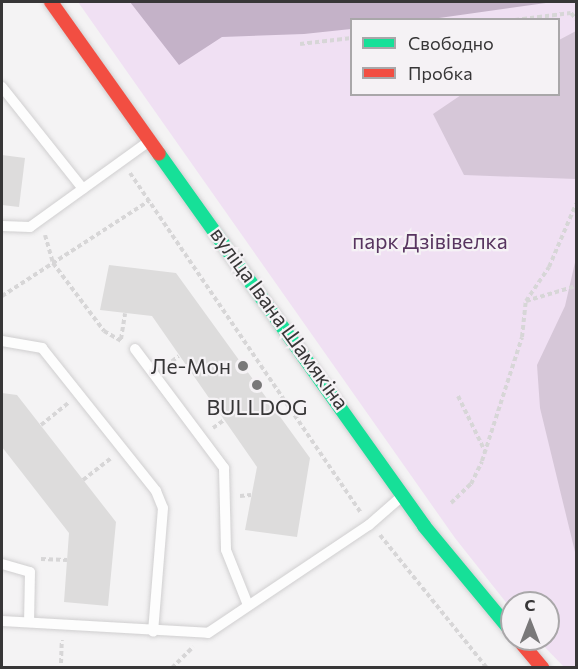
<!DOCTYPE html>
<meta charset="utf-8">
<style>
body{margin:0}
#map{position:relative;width:578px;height:669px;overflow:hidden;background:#f4f3f4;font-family:Commissioner,sans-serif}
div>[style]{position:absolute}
.green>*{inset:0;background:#f0e0f3}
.forest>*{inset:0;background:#d6c7d8}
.water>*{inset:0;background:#c4b2c8}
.building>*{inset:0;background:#dddcdc}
.path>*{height:4px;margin-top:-2px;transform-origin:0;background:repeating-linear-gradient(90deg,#d7d6d7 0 4.5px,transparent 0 7.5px)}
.roads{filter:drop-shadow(0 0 2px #d0cfd0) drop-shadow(0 0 2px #d0cfd0)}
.lane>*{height:10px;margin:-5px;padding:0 5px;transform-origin:5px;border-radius:5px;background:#fdfdfd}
.fast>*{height:14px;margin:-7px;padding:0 7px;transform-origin:7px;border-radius:7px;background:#16e098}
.jam>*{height:14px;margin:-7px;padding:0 7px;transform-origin:7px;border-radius:7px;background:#f24e42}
.dots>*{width:16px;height:16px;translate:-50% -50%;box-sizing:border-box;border:3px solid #f5f2f5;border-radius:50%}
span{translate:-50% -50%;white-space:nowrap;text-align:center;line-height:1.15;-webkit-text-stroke:4.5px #f5f2f5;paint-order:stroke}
.park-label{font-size:21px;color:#583560}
.street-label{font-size:21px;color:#373637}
.poi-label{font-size:21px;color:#373637}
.right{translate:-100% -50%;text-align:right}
.frame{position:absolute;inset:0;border:3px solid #373637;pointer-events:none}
.legend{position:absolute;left:350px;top:18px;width:210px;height:78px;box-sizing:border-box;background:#f5f2f5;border:2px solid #a9a7a9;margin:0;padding:8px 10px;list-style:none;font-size:18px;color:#373637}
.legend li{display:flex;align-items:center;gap:12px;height:30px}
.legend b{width:30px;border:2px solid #a9a7a9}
.north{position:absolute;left:500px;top:591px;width:60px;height:60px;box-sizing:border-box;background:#f5f2f5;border:2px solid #a9a7a9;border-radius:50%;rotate:0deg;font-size:16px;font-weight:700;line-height:24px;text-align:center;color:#373637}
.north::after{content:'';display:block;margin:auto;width:21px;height:27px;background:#797879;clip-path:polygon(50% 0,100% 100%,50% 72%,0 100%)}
</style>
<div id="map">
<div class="green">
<i style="clip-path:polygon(evenodd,78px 2px,576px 2px,576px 667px,564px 667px,537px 639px,548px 639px,548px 603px,512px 603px,512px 610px,455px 538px,78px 2px,352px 20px,558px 20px,558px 94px,352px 94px,352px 20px)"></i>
</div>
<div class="forest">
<i style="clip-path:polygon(576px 31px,576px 179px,464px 175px,433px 114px,461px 95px,558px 94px,559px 40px)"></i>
<i style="clip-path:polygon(576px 258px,576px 556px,540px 408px,537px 365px,565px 306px)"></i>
</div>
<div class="water">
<i style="clip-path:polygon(130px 2px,553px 2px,432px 19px,352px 20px,351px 29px,304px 34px,222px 37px,179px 65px)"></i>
</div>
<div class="building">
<i style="clip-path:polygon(2px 155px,25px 158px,19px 207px,2px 205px)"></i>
<i style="clip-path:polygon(109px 265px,176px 273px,310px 458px,297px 537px,245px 530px,257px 467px,152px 316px,100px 310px)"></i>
<i style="clip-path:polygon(2px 393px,17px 395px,116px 522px,108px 606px,64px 602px,69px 533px,2px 447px)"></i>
</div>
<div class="path">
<i style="left:515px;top:20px;width:56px;rotate:-7.1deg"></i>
<i style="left:571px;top:13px;width:8px;rotate:50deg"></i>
<i style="left:300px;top:44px;width:52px;rotate:-6.6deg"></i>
<i style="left:130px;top:173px;width:410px;rotate:55.8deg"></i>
<i style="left:45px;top:235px;width:29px;rotate:74deg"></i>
<i style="left:53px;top:263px;width:85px;rotate:53.1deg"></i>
<i style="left:104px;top:331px;width:22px;rotate:30deg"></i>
<i style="left:2px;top:296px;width:175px;rotate:-32.9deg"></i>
<i style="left:526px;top:301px;width:52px;rotate:-16.7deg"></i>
<i style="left:121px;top:339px;width:26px;rotate:-81deg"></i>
<i style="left:166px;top:366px;width:16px;rotate:-38deg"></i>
<i style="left:458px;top:396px;width:61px;rotate:63.9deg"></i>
<i style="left:41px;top:425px;width:35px;rotate:-39deg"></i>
<i style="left:213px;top:428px;width:14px;rotate:-36deg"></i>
<i style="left:83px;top:480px;width:36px;rotate:-38deg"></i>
<i style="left:240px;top:496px;width:11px;rotate:-5deg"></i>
<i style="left:451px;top:503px;width:28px;rotate:-44deg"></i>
<i style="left:471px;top:484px;width:25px;rotate:-64deg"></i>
<i style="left:482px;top:461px;width:130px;rotate:-72.1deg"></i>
<i style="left:522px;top:337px;width:36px;rotate:-84deg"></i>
<i style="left:526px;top:301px;width:41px;rotate:-55.9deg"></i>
<i style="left:549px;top:267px;width:69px;rotate:-66.8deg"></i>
<i style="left:380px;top:535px;width:171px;rotate:51.2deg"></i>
<i style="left:41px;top:559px;width:26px;rotate:2deg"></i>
<i style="left:61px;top:663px;width:23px;rotate:-88deg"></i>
<i style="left:172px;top:668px;width:30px;rotate:-45deg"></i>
</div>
<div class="roads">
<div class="lane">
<i style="left:2px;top:87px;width:130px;rotate:51.5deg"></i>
<i style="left:2px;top:226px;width:28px;rotate:2deg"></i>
<i style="left:30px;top:227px;width:145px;rotate:-35.8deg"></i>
<i style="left:2px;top:341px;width:41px;rotate:9.9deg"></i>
<i style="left:42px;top:348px;width:183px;rotate:51.4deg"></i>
<i style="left:156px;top:491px;width:18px;rotate:68deg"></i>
<i style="left:163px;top:508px;width:124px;rotate:94.6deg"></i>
<i style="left:135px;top:349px;width:149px;rotate:53.2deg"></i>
<i style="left:224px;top:468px;width:82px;rotate:88.6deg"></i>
<i style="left:226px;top:550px;width:59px;rotate:68.2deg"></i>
<i style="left:2px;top:564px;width:29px;rotate:16deg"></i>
<i style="left:30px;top:572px;width:50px;rotate:91.1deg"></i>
<i style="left:2px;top:621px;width:206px;rotate:3.3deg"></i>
<i style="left:208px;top:633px;width:194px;rotate:-33.9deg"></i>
<i style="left:369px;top:525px;width:41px;rotate:-41.1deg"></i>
</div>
<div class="fast">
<i style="left:159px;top:154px;width:457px;rotate:54.5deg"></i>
<i style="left:424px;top:526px;width:138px;rotate:50.3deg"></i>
</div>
<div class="jam">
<i style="left:51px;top:2px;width:186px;rotate:54.6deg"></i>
<i style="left:518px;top:639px;width:38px;rotate:50deg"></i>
</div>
</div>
<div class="dots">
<i style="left:243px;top:366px;background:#797879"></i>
<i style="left:257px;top:385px;background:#797879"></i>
</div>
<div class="park-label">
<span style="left:430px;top:241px">парк Дзівівелка</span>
</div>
<div class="street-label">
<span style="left:280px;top:318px;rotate:54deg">вуліца Івана Шамякіна</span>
</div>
<div class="poi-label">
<span class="right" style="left:231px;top:366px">Ле-Мон</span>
<span style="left:257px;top:407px">BULLDOG</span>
</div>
<div class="frame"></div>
<ul class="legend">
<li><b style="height:8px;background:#16e098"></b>Свободно</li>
<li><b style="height:8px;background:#f24e42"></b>Пробка</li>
</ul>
<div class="north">С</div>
</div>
